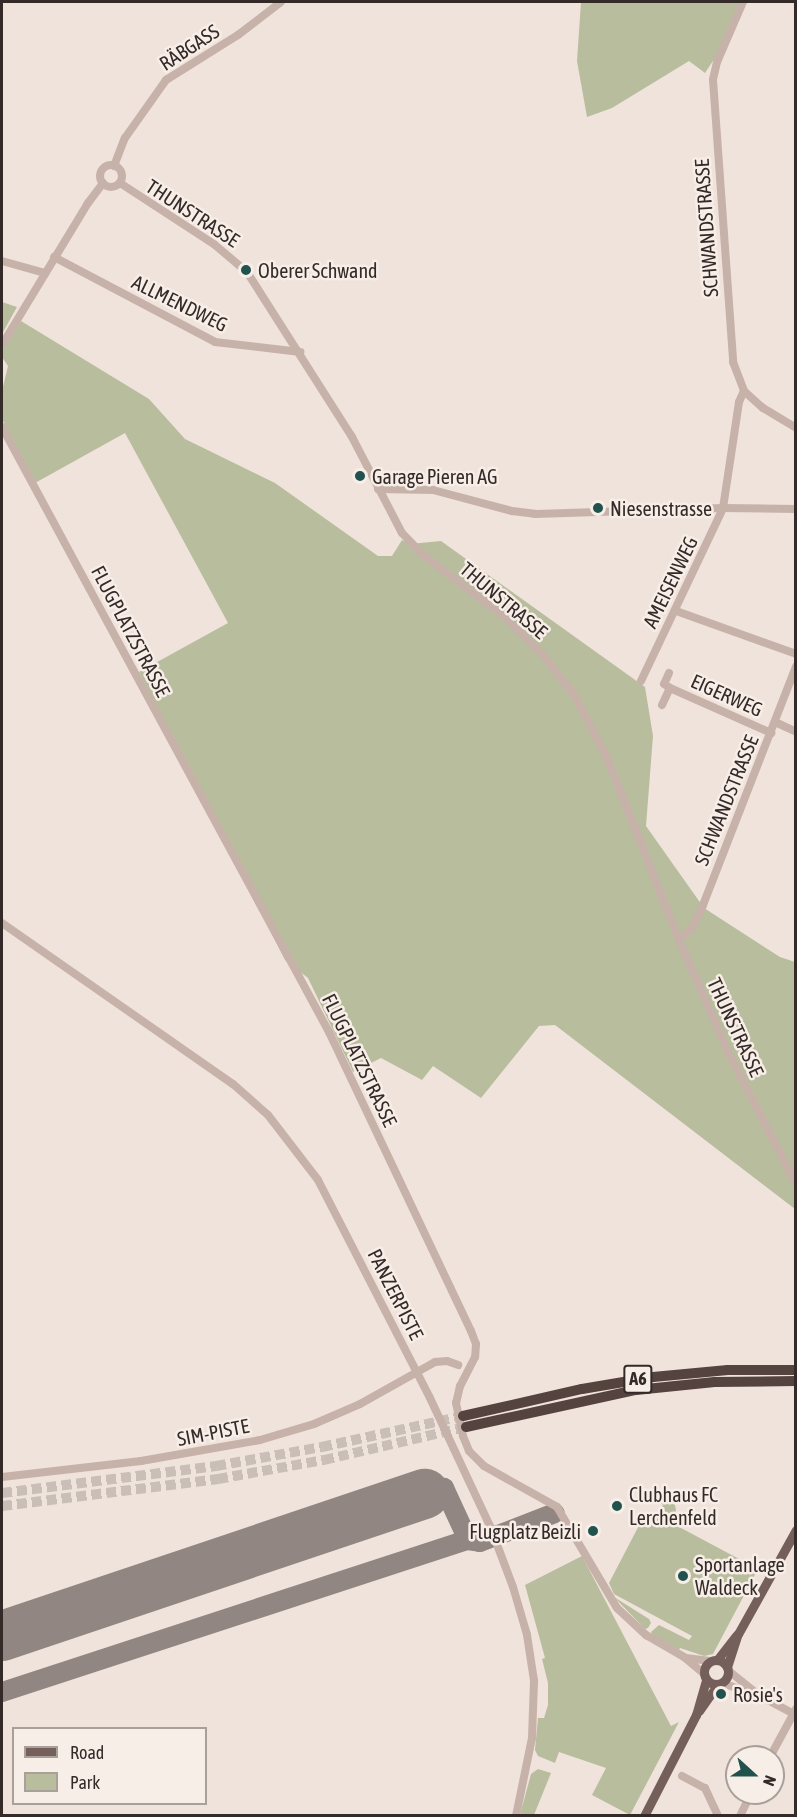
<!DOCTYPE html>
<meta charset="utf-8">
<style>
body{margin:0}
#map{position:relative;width:797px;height:1817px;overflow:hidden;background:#f0e3dc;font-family:"Asap Condensed",sans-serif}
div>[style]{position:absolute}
.green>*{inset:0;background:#b8bd9d}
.taxiway>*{height:20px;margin:-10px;padding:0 10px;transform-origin:10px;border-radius:10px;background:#928682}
.runway>*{height:50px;margin:-25px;padding:0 25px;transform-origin:25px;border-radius:25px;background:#928682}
.highway-tunnel>*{height:10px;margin-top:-5px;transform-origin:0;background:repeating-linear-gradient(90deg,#cabeb8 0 10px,transparent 0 15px)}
.minor>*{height:8px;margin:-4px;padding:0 4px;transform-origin:4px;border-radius:4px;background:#c7b2a9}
.minor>.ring{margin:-4px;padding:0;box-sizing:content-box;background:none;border:8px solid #c7b2a9;border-radius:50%}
.major>*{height:9px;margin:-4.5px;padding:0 4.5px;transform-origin:4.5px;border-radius:4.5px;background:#755f5b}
.major>.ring{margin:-4.5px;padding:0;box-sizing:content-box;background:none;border:9px solid #755f5b;border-radius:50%}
.highway>*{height:10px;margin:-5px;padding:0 5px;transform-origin:5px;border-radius:5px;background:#554340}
.dots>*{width:16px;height:16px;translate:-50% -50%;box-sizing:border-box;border:3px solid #f8eee8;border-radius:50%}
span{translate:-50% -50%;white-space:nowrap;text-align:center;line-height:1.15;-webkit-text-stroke:5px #f8eee8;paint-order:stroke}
.shield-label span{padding:2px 4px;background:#f8eee8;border:2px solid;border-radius:4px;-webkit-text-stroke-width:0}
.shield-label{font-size:18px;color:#342a28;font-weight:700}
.street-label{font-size:20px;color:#342a28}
.poi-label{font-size:20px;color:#342a28}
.left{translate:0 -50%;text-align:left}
.right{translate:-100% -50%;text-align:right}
.frame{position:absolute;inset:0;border:3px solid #342a28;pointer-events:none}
.legend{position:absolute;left:12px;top:1727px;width:195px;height:78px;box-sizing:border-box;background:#f8eee8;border:2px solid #aaa09b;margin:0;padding:8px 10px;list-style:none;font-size:18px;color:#342a28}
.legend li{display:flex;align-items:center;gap:12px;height:30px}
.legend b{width:30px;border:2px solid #aaa09b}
.north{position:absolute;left:725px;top:1745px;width:60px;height:60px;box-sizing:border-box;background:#f8eee8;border:2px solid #aaa09b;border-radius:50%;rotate:111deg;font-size:16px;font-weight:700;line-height:24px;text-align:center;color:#342a28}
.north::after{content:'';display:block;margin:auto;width:21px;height:27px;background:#22524d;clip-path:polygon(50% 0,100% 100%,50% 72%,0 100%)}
</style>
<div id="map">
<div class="green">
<i style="clip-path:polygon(581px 2px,743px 2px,724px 44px,705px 73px,689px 61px,612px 108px,587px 117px,577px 61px)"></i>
<i style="clip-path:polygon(2px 302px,17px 307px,2px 334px)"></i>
<i style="clip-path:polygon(21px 321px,149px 399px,185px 439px,275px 483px,378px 556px,392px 556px,402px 540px,410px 544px,441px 541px,645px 687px,653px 736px,646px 826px,704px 908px,780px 957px,795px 962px,795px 1209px,555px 1025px,539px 1026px,481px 1098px,433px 1066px,422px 1080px,381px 1058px,353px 1072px,308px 978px,285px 960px,139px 672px,228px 623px,125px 433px,35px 483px,2px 419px,2px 391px,8px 366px,2px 357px,2px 351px)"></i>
<i style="clip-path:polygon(660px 1496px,675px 1505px,676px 1510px,673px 1520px,659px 1512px,663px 1505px,656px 1499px)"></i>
<i style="clip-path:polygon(651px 1512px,758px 1569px,713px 1654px,704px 1656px,680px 1648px,679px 1650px,653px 1636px,651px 1632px,659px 1625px,689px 1640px,692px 1636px,614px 1594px,609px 1583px,645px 1514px)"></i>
<i style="clip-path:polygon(582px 1556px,671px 1726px,679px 1722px,630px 1815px,592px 1795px,606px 1768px,559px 1752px,555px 1763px,538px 1756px,535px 1750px,538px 1718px,544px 1718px,548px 1705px,548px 1683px,542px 1659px,545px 1658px,525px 1585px)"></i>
<i style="clip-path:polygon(614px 1597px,649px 1619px,651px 1623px,648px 1628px,645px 1629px)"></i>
<i style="clip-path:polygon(538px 1769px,551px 1773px,534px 1815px,520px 1815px,531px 1774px)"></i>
</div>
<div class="taxiway">
<i style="left:425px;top:1494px;width:20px;rotate:-18deg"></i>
<i style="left:444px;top:1488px;width:57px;rotate:65.2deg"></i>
<i style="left:2px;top:1692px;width:490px;rotate:-18.1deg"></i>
<i style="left:468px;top:1540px;width:12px;rotate:9deg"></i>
<i style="left:480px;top:1542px;width:80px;rotate:-21.1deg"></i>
</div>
<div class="runway">
<i style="left:2px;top:1636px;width:446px;rotate:-18.6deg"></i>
</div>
<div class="highway-tunnel">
<i style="left:2px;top:1493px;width:216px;rotate:-7.2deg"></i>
<i style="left:216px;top:1466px;width:108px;rotate:-10.2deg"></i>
<i style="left:322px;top:1447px;width:144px;rotate:-12.4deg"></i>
<i style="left:2px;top:1506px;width:218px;rotate:-7.1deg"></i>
<i style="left:218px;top:1479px;width:108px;rotate:-10.2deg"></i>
<i style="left:324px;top:1460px;width:146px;rotate:-13.1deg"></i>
</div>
<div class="minor">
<i style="left:743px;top:2px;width:65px;rotate:113.4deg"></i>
<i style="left:717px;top:62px;width:18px;rotate:103deg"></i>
<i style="left:713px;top:80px;width:283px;rotate:85.9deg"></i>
<i style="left:733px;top:362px;width:31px;rotate:69deg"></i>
<i style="left:744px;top:391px;width:25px;rotate:42deg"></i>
<i style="left:763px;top:408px;width:39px;rotate:31deg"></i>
<i class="ring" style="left:100px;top:165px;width:14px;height:14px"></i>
<i style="left:114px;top:166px;width:30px;rotate:-69deg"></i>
<i style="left:125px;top:138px;width:71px;rotate:-54.7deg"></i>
<i style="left:166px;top:80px;width:85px;rotate:-32deg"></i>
<i style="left:238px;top:35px;width:54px;rotate:-37.5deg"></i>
<i style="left:120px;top:183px;width:113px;rotate:33.1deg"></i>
<i style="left:215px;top:245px;width:42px;rotate:40.2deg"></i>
<i style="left:247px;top:272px;width:196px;rotate:57.5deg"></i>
<i style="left:352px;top:437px;width:108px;rotate:62.5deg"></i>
<i style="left:402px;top:533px;width:30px;rotate:46deg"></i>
<i style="left:423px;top:555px;width:104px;rotate:37.2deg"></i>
<i style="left:506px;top:618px;width:51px;rotate:45deg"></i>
<i style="left:542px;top:654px;width:53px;rotate:51.8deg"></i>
<i style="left:575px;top:696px;width:72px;rotate:62.7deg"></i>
<i style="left:608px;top:760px;width:193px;rotate:68.5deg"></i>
<i style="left:679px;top:940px;width:127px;rotate:66.3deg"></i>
<i style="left:730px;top:1056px;width:144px;rotate:62.7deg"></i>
<i style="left:54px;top:257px;width:182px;rotate:27.8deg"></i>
<i style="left:215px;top:342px;width:86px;rotate:6.7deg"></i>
<i style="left:2px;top:261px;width:45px;rotate:15.6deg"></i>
<i style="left:2px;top:345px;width:166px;rotate:-58.8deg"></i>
<i style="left:88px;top:203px;width:25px;rotate:-53deg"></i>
<i style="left:2px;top:427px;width:688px;rotate:61.61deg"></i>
<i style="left:329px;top:1032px;width:331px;rotate:64.6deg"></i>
<i style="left:471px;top:1331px;width:14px;rotate:69deg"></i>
<i style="left:476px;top:1344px;width:13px;rotate:94deg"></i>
<i style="left:475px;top:1357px;width:33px;rotate:117deg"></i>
<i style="left:460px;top:1386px;width:17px;rotate:103deg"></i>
<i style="left:456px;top:1403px;width:34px;rotate:78deg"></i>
<i style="left:463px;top:1436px;width:16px;rotate:68deg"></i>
<i style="left:469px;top:1451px;width:21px;rotate:45deg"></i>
<i style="left:484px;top:1466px;width:84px;rotate:29.3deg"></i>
<i style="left:557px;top:1507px;width:117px;rotate:59.3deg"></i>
<i style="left:617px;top:1608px;width:40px;rotate:43deg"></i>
<i style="left:646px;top:1635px;width:44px;rotate:30.1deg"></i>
<i style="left:684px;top:1657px;width:26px;rotate:40deg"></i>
<i style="left:378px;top:489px;width:55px;rotate:1deg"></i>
<i style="left:433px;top:490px;width:82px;rotate:14.9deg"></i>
<i style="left:512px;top:511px;width:23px;rotate:7deg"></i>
<i style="left:535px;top:514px;width:188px;rotate:-1.8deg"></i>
<i style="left:723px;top:508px;width:73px;rotate:0.8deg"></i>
<i style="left:679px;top:612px;width:124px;rotate:19.7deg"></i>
<i style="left:669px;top:673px;width:12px;rotate:114deg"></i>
<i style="left:664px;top:684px;width:7px;rotate:34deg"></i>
<i style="left:670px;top:688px;width:111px;rotate:24deg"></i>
<i style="left:641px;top:681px;width:191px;rotate:-64.6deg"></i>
<i style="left:723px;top:508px;width:107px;rotate:-81.4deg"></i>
<i style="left:739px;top:402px;width:12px;rotate:-66deg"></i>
<i style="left:662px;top:705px;width:19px;rotate:-65deg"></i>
<i style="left:775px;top:722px;width:23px;rotate:25deg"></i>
<i style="left:2px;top:923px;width:282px;rotate:34.9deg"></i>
<i style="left:233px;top:1084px;width:47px;rotate:41.5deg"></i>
<i style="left:268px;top:1115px;width:82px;rotate:52.4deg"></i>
<i style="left:318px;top:1180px;width:245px;rotate:62.8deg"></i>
<i style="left:430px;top:1398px;width:141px;rotate:64.9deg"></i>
<i style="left:490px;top:1526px;width:65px;rotate:69.3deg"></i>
<i style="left:513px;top:1587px;width:50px;rotate:73.7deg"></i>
<i style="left:527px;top:1635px;width:47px;rotate:81.3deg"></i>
<i style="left:534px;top:1681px;width:57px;rotate:92deg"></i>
<i style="left:532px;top:1738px;width:80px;rotate:101.6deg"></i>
<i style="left:679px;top:940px;width:18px;rotate:-43deg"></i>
<i style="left:692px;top:928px;width:25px;rotate:-64deg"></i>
<i style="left:703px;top:905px;width:256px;rotate:-68.7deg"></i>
<i style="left:2px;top:1477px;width:140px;rotate:-6.6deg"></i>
<i style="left:141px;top:1461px;width:121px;rotate:-10deg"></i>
<i style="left:260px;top:1440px;width:56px;rotate:-16.5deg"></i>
<i style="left:314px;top:1424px;width:50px;rotate:-23.5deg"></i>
<i style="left:360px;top:1404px;width:86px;rotate:-29.2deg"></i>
<i style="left:435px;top:1362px;width:12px;rotate:-5deg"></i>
<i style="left:447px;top:1361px;width:12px;rotate:20deg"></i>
<i style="left:686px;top:1658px;width:24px;rotate:7deg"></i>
<i style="left:729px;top:1671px;width:38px;rotate:39deg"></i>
<i style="left:722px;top:1683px;width:40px;rotate:18.9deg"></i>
<i style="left:760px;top:1696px;width:41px;rotate:27.8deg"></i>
<i style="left:770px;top:1757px;width:55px;rotate:-61.6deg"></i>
<i style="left:682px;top:1776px;width:26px;rotate:28deg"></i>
<i style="left:705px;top:1788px;width:31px;rotate:65deg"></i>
<i style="left:740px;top:1816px;width:25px;rotate:-64deg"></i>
</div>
<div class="major">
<i class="ring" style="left:704px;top:1660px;width:15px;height:15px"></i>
<i style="left:717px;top:1660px;width:31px;rotate:-52deg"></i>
<i style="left:727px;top:1667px;width:35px;rotate:-72deg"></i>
<i style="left:738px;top:1634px;width:119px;rotate:-60.9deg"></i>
<i style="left:699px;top:1711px;width:33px;rotate:-55deg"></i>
<i style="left:644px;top:1816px;width:114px;rotate:-62.8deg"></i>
<i style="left:696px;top:1715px;width:37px;rotate:-74deg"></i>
</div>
<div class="highway">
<i style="left:463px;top:1416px;width:122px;rotate:-12.8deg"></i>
<i style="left:582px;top:1389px;width:72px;rotate:-9.6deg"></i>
<i style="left:653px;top:1377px;width:75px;rotate:-5.3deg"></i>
<i style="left:728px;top:1370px;width:68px"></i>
<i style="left:466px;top:1427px;width:174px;rotate:-12.3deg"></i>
<i style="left:636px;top:1390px;width:79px;rotate:-5.8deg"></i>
<i style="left:715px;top:1382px;width:81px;rotate:-0.7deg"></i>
</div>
<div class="dots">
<i style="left:246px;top:270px;background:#22524d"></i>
<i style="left:360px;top:476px;background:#22524d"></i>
<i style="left:598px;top:508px;background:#22524d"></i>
<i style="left:617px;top:1506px;background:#22524d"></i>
<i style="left:593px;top:1531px;background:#22524d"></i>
<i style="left:683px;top:1576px;background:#22524d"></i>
<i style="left:721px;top:1694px;background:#22524d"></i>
</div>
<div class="shield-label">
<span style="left:638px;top:1379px">A6</span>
</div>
<div class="street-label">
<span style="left:189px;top:47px;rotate:-33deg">RÄBGASS</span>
<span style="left:193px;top:213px;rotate:33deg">THUNSTRASSE</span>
<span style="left:706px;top:228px;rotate:-94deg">SCHWANDSTRASSE</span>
<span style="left:180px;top:303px;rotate:26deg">ALLMENDWEG</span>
<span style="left:670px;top:582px;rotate:-64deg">AMEISENWEG</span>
<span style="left:504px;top:600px;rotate:40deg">THUNSTRASSE</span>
<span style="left:131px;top:631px;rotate:62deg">FLUGPLATZSTRASSE</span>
<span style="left:727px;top:695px;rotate:24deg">EIGERWEG</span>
<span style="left:726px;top:800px;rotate:-68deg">SCHWANDSTRASSE</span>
<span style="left:736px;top:1027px;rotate:65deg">THUNSTRASSE</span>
<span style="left:360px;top:1060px;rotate:64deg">FLUGPLATZSTRASSE</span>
<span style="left:396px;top:1294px;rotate:63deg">PANZERPISTE</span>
<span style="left:213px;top:1432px;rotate:-11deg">SIM-PISTE</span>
</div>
<div class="poi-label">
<span class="left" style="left:258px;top:270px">Oberer Schwand</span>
<span class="left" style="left:372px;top:476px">Garage Pieren AG</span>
<span class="left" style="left:610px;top:508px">Niesenstrasse</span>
<span class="left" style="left:629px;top:1506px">Clubhaus FC<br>Lerchenfeld</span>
<span class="right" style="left:581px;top:1531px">Flugplatz Beizli</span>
<span class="left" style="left:695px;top:1576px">Sportanlage<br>Waldeck</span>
<span class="left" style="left:733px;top:1694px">Rosie's</span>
</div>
<div class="frame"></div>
<ul class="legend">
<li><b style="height:8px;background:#755f5b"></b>Road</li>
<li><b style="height:16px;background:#b8bd9d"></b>Park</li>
</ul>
<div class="north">N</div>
</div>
